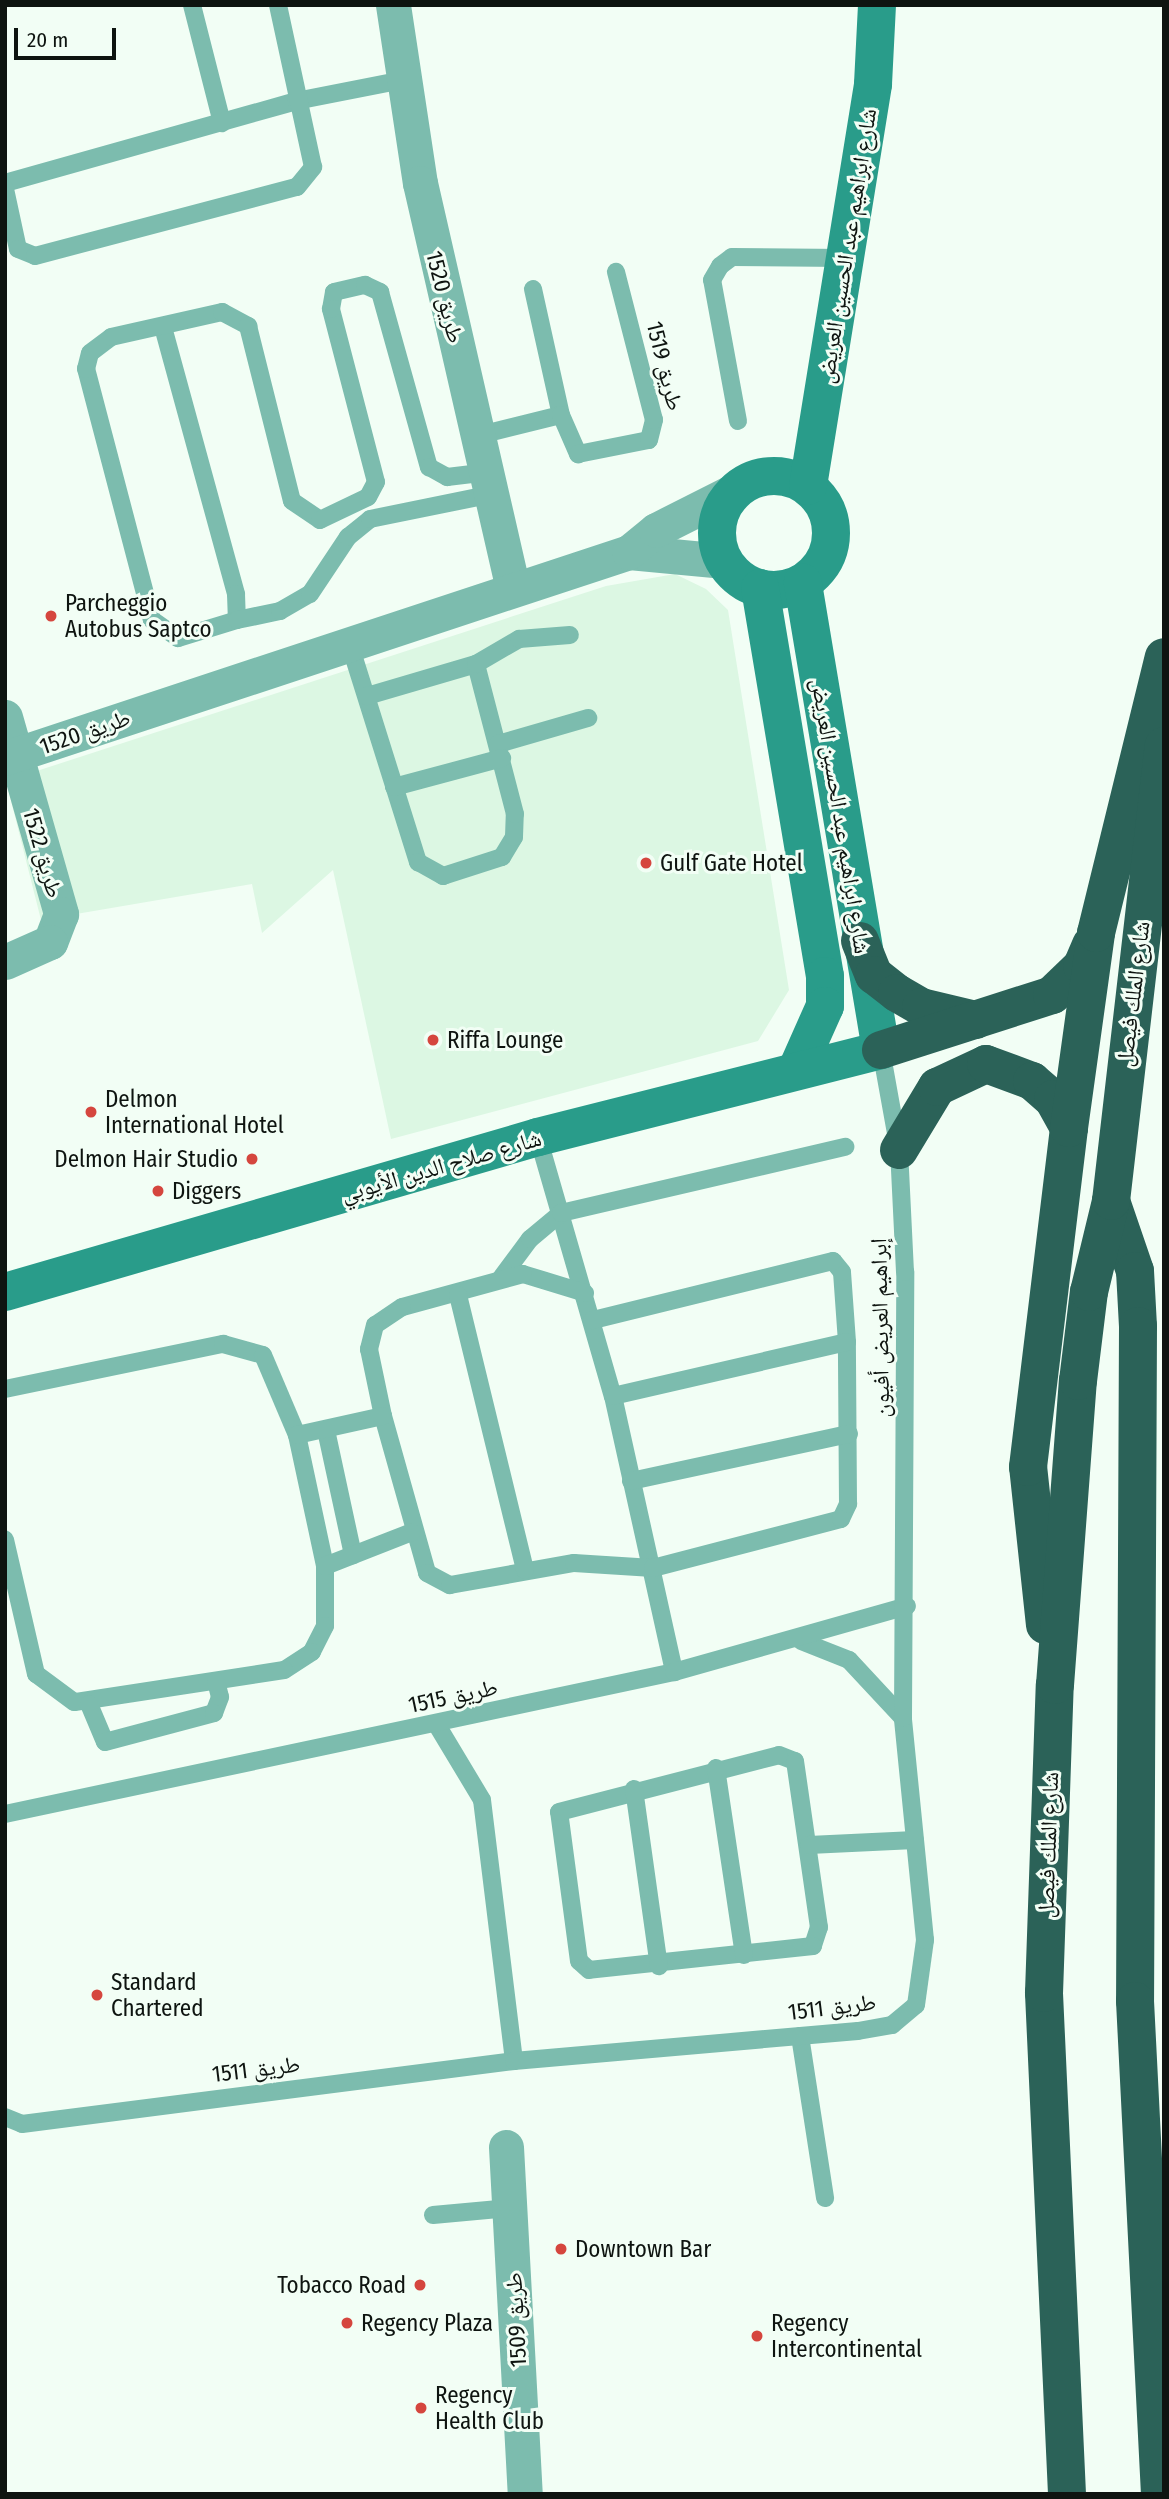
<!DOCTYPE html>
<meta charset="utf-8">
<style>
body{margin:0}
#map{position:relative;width:1169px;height:2499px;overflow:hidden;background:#f2fef5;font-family:"Fira Sans Condensed","Noto Naskh Arabic",sans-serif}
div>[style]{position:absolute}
.built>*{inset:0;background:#dcf7e3}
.lane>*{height:18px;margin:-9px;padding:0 9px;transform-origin:9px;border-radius:9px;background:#7cbcae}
.street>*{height:35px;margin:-17.5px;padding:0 17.5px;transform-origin:17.5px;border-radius:17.5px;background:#7cbcae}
.secondary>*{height:38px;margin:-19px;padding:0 19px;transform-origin:19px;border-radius:19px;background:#299c8a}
.secondary>.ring{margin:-19px;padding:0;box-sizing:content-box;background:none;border:38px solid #299c8a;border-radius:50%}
.highway>*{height:38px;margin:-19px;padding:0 19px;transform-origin:19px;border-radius:19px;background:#2b6258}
.dots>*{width:19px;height:19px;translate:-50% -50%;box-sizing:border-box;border:4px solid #f2fef5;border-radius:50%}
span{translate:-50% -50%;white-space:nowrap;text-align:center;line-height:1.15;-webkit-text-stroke:6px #f2fef5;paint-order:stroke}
.street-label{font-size:23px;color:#0e1410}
.poi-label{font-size:23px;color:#0e1410}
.left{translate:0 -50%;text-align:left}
.right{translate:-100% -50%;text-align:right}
.frame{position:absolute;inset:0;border:7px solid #0e1410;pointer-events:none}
.scale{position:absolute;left:14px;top:28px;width:102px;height:32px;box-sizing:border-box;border:4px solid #0e1410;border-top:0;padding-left:9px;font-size:21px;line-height:24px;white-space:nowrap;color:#0e1410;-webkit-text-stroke:5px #f2fef5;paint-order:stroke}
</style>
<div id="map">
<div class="built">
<i style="clip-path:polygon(675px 574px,706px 589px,728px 610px,789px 990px,758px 1041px,391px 1139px,333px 870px,262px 933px,252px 884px,41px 920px,6px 781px,606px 586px)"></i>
</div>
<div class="lane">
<i style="left:192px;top:5px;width:122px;rotate:75.7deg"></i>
<i style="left:5px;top:183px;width:302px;rotate:-15.7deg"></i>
<i style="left:296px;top:101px;width:109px;rotate:-11.1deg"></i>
<i style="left:5px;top:189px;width:61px;rotate:77.8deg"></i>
<i style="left:18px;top:249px;width:18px;rotate:22deg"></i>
<i style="left:35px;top:256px;width:271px;rotate:-14.8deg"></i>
<i style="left:297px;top:187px;width:26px;rotate:-51deg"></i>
<i style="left:313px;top:167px;width:166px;rotate:-102.2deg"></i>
<i style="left:533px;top:289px;width:129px;rotate:77.5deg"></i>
<i style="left:163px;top:327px;width:277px;rotate:74.7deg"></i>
<i style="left:236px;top:594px;width:26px;rotate:88deg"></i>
<i style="left:237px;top:620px;width:62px;rotate:163deg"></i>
<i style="left:178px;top:638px;width:32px;rotate:-145deg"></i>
<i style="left:152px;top:620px;width:260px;rotate:-104.7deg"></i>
<i style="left:86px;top:369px;width:16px;rotate:-76deg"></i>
<i style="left:90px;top:353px;width:26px;rotate:-37deg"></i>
<i style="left:111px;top:337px;width:114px;rotate:-12.7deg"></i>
<i style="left:222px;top:312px;width:30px;rotate:28deg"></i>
<i style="left:248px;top:326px;width:180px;rotate:75.9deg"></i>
<i style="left:292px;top:501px;width:34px;rotate:34deg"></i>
<i style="left:320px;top:520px;width:53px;rotate:-25.6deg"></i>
<i style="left:368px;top:497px;width:17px;rotate:-62deg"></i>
<i style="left:376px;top:482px;width:179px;rotate:-104.6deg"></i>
<i style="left:331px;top:309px;width:17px;rotate:-80deg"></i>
<i style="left:334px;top:292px;width:32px;rotate:-13deg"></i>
<i style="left:365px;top:285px;width:17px;rotate:25deg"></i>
<i style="left:380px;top:292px;width:182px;rotate:74.4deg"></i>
<i style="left:429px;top:467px;width:21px;rotate:29deg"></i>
<i style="left:447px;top:477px;width:42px;rotate:-6.8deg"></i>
<i style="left:738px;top:421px;width:143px;rotate:-100.4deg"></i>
<i style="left:712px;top:280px;width:16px;rotate:-60deg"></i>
<i style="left:720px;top:266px;width:15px;rotate:-37deg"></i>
<i style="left:732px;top:257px;width:113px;rotate:0.5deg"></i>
<i style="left:480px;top:435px;width:83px;rotate:-13.9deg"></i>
<i style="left:561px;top:415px;width:43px;rotate:66.4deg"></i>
<i style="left:578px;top:454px;width:72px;rotate:-11.2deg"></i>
<i style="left:649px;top:440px;width:21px;rotate:-76deg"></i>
<i style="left:654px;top:420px;width:153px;rotate:-104.4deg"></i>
<i style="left:237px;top:620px;width:44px;rotate:-11.8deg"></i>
<i style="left:280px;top:611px;width:34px;rotate:-30deg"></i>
<i style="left:310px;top:594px;width:69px;rotate:-56.3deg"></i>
<i style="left:348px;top:537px;width:28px;rotate:-39deg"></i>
<i style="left:370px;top:519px;width:126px;rotate:-11.5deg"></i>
<i style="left:349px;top:642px;width:231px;rotate:72.6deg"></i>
<i style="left:418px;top:862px;width:29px;rotate:29deg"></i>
<i style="left:443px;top:876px;width:62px;rotate:-17.9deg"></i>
<i style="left:502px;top:857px;width:23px;rotate:-59deg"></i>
<i style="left:514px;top:837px;width:23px;rotate:-88deg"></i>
<i style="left:515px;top:814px;width:155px;rotate:-104.6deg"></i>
<i style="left:476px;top:664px;width:114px;rotate:163.6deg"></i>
<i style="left:476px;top:664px;width:50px;rotate:-30.2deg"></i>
<i style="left:519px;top:639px;width:51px;rotate:-4.5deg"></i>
<i style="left:498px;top:744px;width:94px;rotate:-16.1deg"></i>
<i style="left:394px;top:787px;width:112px;rotate:-15deg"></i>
<i style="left:538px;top:1137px;width:270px;rotate:73.9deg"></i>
<i style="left:613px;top:1396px;width:283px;rotate:77.5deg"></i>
<i style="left:501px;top:1278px;width:49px;rotate:-53.4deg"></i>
<i style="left:530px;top:1239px;width:40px;rotate:-40deg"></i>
<i style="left:561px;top:1213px;width:292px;rotate:-13.1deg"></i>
<i style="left:585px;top:1293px;width:65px;rotate:-163deg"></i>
<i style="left:523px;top:1274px;width:125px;rotate:164.7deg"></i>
<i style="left:402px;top:1307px;width:32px;rotate:146deg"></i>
<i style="left:375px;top:1325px;width:25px;rotate:104deg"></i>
<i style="left:369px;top:1349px;width:68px;rotate:78.2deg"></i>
<i style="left:383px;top:1416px;width:163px;rotate:74.3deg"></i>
<i style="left:427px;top:1573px;width:26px;rotate:28deg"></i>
<i style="left:450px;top:1585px;width:126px;rotate:-10.1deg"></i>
<i style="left:574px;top:1563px;width:79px;rotate:3.6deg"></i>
<i style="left:653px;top:1568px;width:194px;rotate:-14.6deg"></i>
<i style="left:841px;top:1519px;width:17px;rotate:-65deg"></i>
<i style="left:848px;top:1504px;width:162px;rotate:-90.4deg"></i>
<i style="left:847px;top:1342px;width:70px;rotate:-94.1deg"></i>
<i style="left:842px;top:1272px;width:14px;rotate:-129deg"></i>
<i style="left:833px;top:1261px;width:248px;rotate:166.2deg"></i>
<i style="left:458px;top:1295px;width:283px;rotate:76.3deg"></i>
<i style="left:5px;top:1389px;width:223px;rotate:-11.7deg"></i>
<i style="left:223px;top:1344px;width:41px;rotate:15.4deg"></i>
<i style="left:263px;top:1355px;width:87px;rotate:67deg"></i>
<i style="left:297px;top:1435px;width:134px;rotate:77.9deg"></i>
<i style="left:325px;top:1566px;width:60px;rotate:90deg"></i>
<i style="left:325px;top:1626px;width:29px;rotate:117deg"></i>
<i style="left:312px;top:1652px;width:33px;rotate:147deg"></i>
<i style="left:284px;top:1670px;width:212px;rotate:171.3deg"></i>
<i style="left:74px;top:1702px;width:47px;rotate:-143.6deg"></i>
<i style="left:36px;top:1674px;width:138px;rotate:-103deg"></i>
<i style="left:613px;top:1396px;width:240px;rotate:-13deg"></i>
<i style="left:326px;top:1430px;width:128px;rotate:77.8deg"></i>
<i style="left:297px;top:1435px;width:88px;rotate:-12.5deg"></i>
<i style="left:631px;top:1481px;width:223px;rotate:-12.2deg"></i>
<i style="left:325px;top:1566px;width:93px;rotate:-21.3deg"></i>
<i style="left:801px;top:1641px;width:52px;rotate:21.6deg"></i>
<i style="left:849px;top:1660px;width:79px;rotate:47deg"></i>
<i style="left:89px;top:1704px;width:41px;rotate:67.2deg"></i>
<i style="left:105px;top:1742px;width:113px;rotate:-14.9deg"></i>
<i style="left:214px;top:1713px;width:17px;rotate:-69deg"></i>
<i style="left:220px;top:1697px;width:16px;rotate:-104deg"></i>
<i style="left:437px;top:1725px;width:87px;rotate:59deg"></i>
<i style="left:482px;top:1800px;width:263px;rotate:83deg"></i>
<i style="left:779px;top:1755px;width:17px;rotate:21deg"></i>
<i style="left:795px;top:1761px;width:168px;rotate:81.8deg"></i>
<i style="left:819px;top:1927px;width:20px;rotate:108deg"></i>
<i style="left:813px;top:1946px;width:225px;rotate:173.9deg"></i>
<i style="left:589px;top:1970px;width:13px;rotate:-138deg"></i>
<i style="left:579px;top:1961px;width:150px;rotate:-97.6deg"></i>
<i style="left:559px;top:1812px;width:227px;rotate:-14.5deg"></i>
<i style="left:716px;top:1768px;width:189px;rotate:81.5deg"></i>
<i style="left:634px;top:1789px;width:179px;rotate:82deg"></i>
<i style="left:5px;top:1814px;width:684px;rotate:-11.98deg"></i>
<i style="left:674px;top:1672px;width:242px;rotate:-15.8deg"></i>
<i style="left:809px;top:1845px;width:106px;rotate:-2.7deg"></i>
<i style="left:800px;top:2036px;width:164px;rotate:81.2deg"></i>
<i style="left:5px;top:2117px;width:18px;rotate:22deg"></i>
<i style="left:22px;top:2124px;width:496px;rotate:-7.3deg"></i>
<i style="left:514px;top:2061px;width:345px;rotate:-5deg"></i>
<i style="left:858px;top:2031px;width:35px;rotate:-10deg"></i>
<i style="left:892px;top:2025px;width:31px;rotate:-40deg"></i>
<i style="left:916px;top:2005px;width:66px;rotate:-82.1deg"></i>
<i style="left:925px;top:1940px;width:223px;rotate:-95.7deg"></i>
<i style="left:903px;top:1718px;width:446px;rotate:-89.7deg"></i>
<i style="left:905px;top:1272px;width:122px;rotate:-92.8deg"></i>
<i style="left:899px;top:1150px;width:102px;rotate:-100.2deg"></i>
<i style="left:433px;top:2215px;width:77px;rotate:-5.2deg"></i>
</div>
<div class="street">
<i style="left:393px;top:5px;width:180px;rotate:81.4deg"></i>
<i style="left:420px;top:183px;width:413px;rotate:77.1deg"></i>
<i style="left:629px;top:552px;width:96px;rotate:5.4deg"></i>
<i style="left:5px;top:717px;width:205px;rotate:74.1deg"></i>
<i style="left:61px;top:914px;width:30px;rotate:111deg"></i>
<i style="left:50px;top:942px;width:49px;rotate:156deg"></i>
<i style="left:5px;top:758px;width:657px;rotate:-18.27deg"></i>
<i style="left:629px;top:552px;width:35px;rotate:-39deg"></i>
<i style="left:656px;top:530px;width:93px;rotate:-26.8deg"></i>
<i style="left:506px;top:2147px;width:348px;rotate:86.9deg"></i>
</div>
<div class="secondary">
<i class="ring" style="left:717px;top:476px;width:76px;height:76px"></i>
<i style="left:808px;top:486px;width:407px;rotate:-80.8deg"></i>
<i style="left:873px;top:84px;width:79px;rotate:-87.1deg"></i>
<i style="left:760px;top:588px;width:393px;rotate:80.5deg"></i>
<i style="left:825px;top:976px;width:30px;rotate:90deg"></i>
<i style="left:825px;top:1006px;width:71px;rotate:114deg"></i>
<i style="left:5px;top:1292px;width:555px;rotate:-16.21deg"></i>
<i style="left:538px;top:1137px;width:354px;rotate:-14.2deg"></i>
<i style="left:881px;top:1050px;width:474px;rotate:-99.5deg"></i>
</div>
<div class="highway">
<i style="left:860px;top:941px;width:37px;rotate:68deg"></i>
<i style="left:874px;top:975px;width:29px;rotate:38deg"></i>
<i style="left:897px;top:993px;width:28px;rotate:30deg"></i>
<i style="left:921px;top:1007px;width:56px;rotate:13.5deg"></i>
<i style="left:881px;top:1050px;width:180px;rotate:-17.8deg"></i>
<i style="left:1052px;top:995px;width:42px;rotate:-44deg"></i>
<i style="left:1082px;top:966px;width:23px;rotate:-67deg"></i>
<i style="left:899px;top:1150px;width:74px;rotate:-58.9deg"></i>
<i style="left:937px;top:1087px;width:54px;rotate:-25.1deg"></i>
<i style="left:986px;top:1064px;width:49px;rotate:20.3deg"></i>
<i style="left:1032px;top:1081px;width:28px;rotate:41deg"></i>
<i style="left:1053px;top:1099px;width:33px;rotate:61deg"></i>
<i style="left:1111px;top:1201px;width:74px;rotate:71.1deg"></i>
<i style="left:1135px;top:1271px;width:55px;rotate:86.9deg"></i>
<i style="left:1138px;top:1326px;width:675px;rotate:90.25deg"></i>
<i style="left:1135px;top:2001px;width:494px;rotate:87.1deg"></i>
<i style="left:1045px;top:1625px;width:159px;rotate:-96.1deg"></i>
<i style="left:1028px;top:1467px;width:341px;rotate:-83.1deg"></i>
<i style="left:1069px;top:1128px;width:197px;rotate:-82.1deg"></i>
<i style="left:1096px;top:933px;width:284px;rotate:-76.2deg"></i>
<i style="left:1067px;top:2494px;width:502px;rotate:-92.63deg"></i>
<i style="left:1044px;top:1993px;width:308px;rotate:-88deg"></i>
<i style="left:1055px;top:1685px;width:305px;rotate:-85.7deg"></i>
<i style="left:1078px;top:1381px;width:90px;rotate:-83deg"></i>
<i style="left:1089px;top:1292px;width:94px;rotate:-76.4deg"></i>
<i style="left:1111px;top:1201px;width:458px;rotate:-83.4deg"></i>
</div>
<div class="dots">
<i style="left:51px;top:616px;background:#d5463e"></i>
<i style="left:646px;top:863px;background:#d5463e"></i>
<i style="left:433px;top:1040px;background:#d5463e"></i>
<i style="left:91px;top:1112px;background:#d5463e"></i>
<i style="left:252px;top:1159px;background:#d5463e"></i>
<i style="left:158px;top:1191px;background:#d5463e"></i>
<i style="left:97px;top:1995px;background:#d5463e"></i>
<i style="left:561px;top:2249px;background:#d5463e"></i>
<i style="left:420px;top:2285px;background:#d5463e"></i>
<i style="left:347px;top:2323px;background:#d5463e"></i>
<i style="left:757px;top:2336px;background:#d5463e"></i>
<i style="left:421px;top:2408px;background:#d5463e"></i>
</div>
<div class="street-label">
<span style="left:847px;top:246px;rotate:-81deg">شارع ابراهيم عبد الحسين العريض</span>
<span style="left:445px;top:297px;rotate:76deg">طريق 1520</span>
<span style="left:665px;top:366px;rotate:76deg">طريق 1519</span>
<span style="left:85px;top:732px;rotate:-19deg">طريق 1520</span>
<span style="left:841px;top:816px;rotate:81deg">شارع ابراهيم عبد الحسين العريض</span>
<span style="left:43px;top:853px;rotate:74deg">طريق 1522</span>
<span style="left:1133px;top:994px;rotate:-83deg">شارع الملك فيصل</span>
<span style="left:441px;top:1166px;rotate:-16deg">شارع صلاح الدين الأيوبي</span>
<span style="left:880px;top:1328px;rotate:-91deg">إبراهيم العريض أفيون</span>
<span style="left:453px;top:1696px;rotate:-12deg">طريق 1515</span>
<span style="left:1048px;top:1845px;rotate:-88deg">شارع الملك فيصل</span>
<span style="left:832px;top:2007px;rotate:-7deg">طريق 1511</span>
<span style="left:256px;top:2069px;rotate:-7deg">طريق 1511</span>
<span style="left:516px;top:2320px;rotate:-93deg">طريق 1509</span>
</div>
<div class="poi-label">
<span class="left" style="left:65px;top:616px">Parcheggio<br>Autobus Saptco</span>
<span class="left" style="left:660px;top:863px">Gulf Gate Hotel</span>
<span class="left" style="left:447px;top:1040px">Riffa Lounge</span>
<span class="left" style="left:105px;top:1112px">Delmon<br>International Hotel</span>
<span class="right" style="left:238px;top:1159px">Delmon Hair Studio</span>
<span class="left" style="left:172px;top:1191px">Diggers</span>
<span class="left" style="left:111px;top:1995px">Standard<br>Chartered</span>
<span class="left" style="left:575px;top:2249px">Downtown Bar</span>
<span class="right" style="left:406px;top:2285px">Tobacco Road</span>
<span class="left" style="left:361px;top:2323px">Regency Plaza</span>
<span class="left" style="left:771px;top:2336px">Regency<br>Intercontinental</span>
<span class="left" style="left:435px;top:2408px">Regency<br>Health Club</span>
</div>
<div class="frame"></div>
<div class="scale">20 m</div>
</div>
